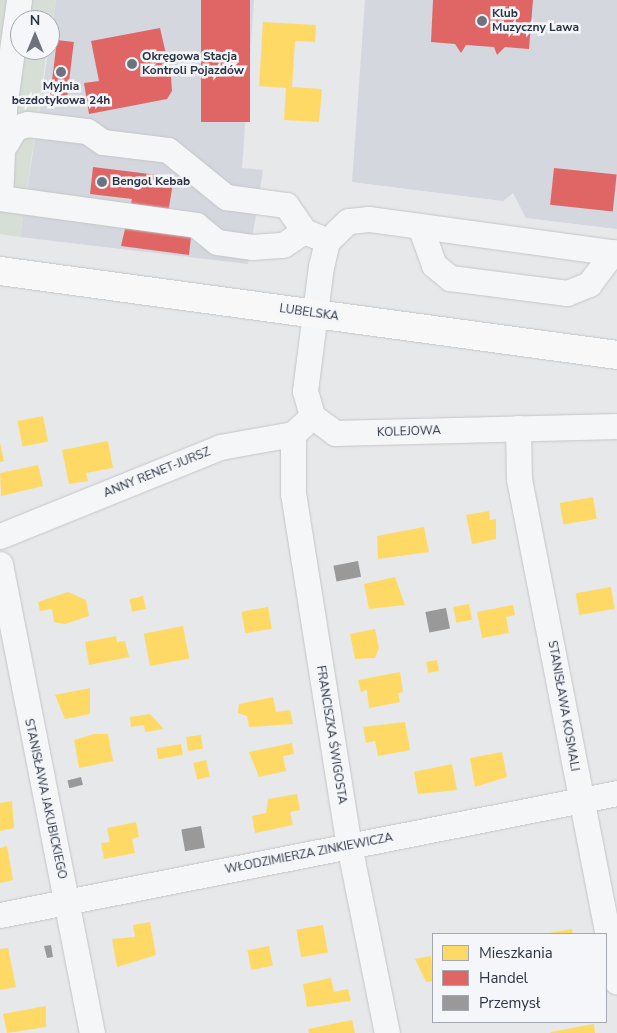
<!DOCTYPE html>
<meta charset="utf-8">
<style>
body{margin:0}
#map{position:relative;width:617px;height:1033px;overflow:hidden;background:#e6e8ea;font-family:"Nunito Sans",sans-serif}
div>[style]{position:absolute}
.built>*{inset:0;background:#d4d7dd}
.green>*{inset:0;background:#d6ded6}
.homes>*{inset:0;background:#ffd966;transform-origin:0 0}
.shops>*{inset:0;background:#e06666;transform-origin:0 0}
.industry>*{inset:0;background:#999;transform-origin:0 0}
.roads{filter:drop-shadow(0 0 1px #c4c6c8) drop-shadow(0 0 1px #c4c6c8)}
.minor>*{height:25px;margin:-12.5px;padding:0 12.5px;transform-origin:12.5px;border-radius:12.5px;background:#f5f6f7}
.major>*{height:28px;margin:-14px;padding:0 14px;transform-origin:14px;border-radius:14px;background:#f8f8f8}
.dots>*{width:14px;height:14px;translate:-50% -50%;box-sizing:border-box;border:2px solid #f4f6f9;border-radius:50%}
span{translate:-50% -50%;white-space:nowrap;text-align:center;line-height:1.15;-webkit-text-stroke:5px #f4f6f9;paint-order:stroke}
.poi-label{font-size:12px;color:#2b3445;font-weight:700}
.left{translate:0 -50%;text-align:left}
.street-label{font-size:12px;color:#2b3445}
.legend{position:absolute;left:432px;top:933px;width:175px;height:90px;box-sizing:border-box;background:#f4f6f9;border:1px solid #a4a8b1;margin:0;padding:6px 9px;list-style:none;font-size:15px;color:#2b3445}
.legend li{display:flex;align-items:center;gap:10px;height:25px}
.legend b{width:25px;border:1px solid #a4a8b1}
.north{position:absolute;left:10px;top:10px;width:50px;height:50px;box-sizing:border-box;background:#f4f6f9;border:1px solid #a4a8b1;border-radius:50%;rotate:0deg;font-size:14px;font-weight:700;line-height:20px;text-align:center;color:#2b3445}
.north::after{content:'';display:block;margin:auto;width:18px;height:22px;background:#6c737f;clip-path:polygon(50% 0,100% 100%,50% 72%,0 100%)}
</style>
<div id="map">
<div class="built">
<i style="clip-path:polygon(56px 0,254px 0,242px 168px,263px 170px,248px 264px,20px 237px)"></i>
<i style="clip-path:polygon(365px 0,617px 0,617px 229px,526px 218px,513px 193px,503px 201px,352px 182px)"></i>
</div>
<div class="green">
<i style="clip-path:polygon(0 0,56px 0,50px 33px,50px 20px,20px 20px,20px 50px,47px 50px,20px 237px,0 234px)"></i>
</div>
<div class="homes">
<i style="clip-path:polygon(263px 22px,316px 25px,315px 42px,295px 41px,292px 87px,322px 89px,319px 122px,284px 120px,286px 88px,259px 86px)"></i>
<i style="left:43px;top:416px;width:26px;height:26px;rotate:79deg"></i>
<i style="clip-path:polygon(108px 441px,113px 468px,86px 473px,88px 481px,69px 484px,62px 450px)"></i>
<i style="clip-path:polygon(0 443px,4px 461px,0 462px)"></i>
<i style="clip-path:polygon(38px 465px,43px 486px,1px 496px,0 473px)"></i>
<i style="left:593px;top:497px;width:22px;height:34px;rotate:80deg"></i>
<i style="clip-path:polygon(489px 511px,490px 520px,496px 519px,496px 539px,472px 544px,466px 515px)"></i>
<i style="clip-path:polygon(424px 527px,429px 552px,378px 559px,377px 536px)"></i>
<i style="clip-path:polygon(395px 577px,405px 605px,369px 609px,364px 584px)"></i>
<i style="left:611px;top:587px;width:22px;height:36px;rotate:80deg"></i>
<i style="clip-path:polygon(68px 592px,86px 600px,89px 616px,65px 624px,54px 622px,52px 609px,40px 611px,38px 602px)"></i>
<i style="left:143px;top:596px;width:13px;height:14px;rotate:77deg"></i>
<i style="left:469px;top:604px;width:16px;height:16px;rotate:79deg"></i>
<i style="clip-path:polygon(513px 605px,515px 615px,506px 617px,509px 633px,482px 638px,477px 612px)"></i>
<i style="left:268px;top:607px;width:22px;height:27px;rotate:80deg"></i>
<i style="left:183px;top:626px;width:33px;height:40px;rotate:79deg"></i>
<i style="clip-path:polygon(375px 629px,379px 648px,375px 658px,355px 659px,350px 634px)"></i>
<i style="clip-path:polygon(116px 636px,117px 642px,125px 641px,129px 657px,89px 665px,85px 642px)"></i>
<i style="left:437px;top:660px;width:11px;height:11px;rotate:80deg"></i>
<i style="clip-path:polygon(400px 672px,403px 692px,398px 693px,400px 702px,369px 708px,367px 690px,361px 692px,358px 680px)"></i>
<i style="clip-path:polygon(90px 688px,90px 714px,65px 719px,55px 695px)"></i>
<i style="clip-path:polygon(273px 697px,276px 712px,290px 710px,293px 724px,249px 727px,247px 716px,238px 713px,239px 704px)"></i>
<i style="clip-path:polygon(150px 714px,164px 729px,145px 732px,144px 725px,131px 727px,130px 717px)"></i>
<i style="clip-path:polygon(405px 722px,410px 750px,378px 756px,375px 741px,366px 743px,363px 727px)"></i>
<i style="clip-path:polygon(94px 734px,108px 734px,113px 761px,79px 768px,74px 740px)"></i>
<i style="left:201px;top:735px;width:14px;height:15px;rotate:82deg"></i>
<i style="clip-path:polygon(292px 743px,294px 754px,283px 756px,286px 771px,259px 777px,249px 752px)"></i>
<i style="left:181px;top:744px;width:11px;height:25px;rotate:80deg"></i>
<i style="clip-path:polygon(502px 752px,507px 777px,475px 787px,470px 758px)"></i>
<i style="left:206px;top:760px;width:17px;height:13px;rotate:77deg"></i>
<i style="clip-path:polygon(452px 764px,457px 790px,418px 794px,414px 772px)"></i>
<i style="clip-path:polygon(297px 794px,300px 810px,290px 812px,293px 825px,255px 833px,252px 816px,266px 813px,268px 799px)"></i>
<i style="clip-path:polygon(12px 801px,14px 828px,0 831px,0 803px)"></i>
<i style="clip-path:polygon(136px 822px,139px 837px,132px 839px,135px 853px,104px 859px,101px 843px,110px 842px,107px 828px)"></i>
<i style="clip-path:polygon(7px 846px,13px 880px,0 883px,0 848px)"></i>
<i style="clip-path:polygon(150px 922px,156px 955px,117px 967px,112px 939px,135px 937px,133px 925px)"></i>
<i style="left:323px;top:925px;width:28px;height:27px;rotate:80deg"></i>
<i style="clip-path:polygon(572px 929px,573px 934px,549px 934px,549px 933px)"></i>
<i style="left:269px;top:946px;width:20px;height:22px;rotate:79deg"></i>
<i style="clip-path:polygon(8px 948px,16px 987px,0 990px,0 949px)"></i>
<i style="clip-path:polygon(431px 956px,433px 981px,426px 982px,415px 959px)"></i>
<i style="clip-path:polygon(331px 978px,334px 992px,348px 989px,351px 1001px,307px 1007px,303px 984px)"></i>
<i style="clip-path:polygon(46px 1006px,46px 1027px,7px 1033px,3px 1014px)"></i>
<i style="clip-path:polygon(352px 1020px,355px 1033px,309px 1033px,308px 1029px)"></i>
<i style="clip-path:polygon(594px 1024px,595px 1033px,551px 1033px,550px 1032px)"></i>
</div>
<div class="shops">
<i style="left:201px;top:0;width:49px;height:122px"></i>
<i style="clip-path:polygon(433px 0,533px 0,529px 49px,505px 47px,497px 55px,494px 47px,466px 45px,461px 53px,455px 44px,431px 42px)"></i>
<i style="clip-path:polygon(160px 28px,171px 76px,172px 91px,167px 99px,89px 114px,84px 83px,99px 81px,91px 41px)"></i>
<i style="left:57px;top:40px;width:17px;height:63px;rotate:7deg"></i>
<i style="clip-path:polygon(93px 167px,174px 177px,166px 225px,192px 228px,189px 255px,121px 246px,132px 199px,90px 194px)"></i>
<i style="left:554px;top:168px;width:63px;height:37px;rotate:6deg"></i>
</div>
<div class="industry">
<i style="left:358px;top:561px;width:16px;height:25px;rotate:79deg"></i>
<i style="left:446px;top:608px;width:21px;height:21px;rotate:79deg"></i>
<i style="left:81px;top:777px;width:8px;height:14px;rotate:76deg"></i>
<i style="left:201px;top:826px;width:22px;height:20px;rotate:80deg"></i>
<i style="clip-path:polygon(51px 945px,53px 957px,47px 958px,44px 946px)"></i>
</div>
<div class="roads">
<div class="minor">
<i style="left:6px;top:143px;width:17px;rotate:-59deg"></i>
<i style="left:15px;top:128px;width:13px;rotate:-18deg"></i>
<i style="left:27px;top:124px;width:60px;rotate:6.7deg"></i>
<i style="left:87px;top:131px;width:19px;rotate:35deg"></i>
<i style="left:103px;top:142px;width:65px;rotate:7deg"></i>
<i style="left:168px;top:150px;width:75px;rotate:39deg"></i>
<i style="left:226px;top:197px;width:61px;rotate:7.6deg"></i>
<i style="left:286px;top:205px;width:32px;rotate:55deg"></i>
<i style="left:0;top:197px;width:89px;rotate:-87.4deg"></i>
<i style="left:4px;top:108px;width:109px;rotate:-82.1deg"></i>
<i style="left:0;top:198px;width:198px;rotate:7.8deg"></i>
<i style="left:196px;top:225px;width:27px;rotate:39deg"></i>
<i style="left:217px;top:242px;width:35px;rotate:8deg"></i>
<i style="left:252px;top:247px;width:31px;rotate:-4deg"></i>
<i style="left:283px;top:245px;width:25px;rotate:-34deg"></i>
<i style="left:304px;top:231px;width:15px;rotate:23deg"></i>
<i style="left:420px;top:226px;width:41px;rotate:70.3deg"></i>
<i style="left:434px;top:265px;width:21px;rotate:39deg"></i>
<i style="left:450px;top:278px;width:118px;rotate:7.3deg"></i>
<i style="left:567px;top:293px;width:24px;rotate:-22deg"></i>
<i style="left:589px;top:284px;width:40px;rotate:-53deg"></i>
<i style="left:617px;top:253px;width:251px;rotate:-172.2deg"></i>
<i style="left:368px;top:219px;width:20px;rotate:174deg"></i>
<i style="left:348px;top:221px;width:29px;rotate:136deg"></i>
<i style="left:327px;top:241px;width:26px;rotate:103deg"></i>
<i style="left:321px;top:266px;width:126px;rotate:97.3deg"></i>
<i style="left:305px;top:391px;width:26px;rotate:74deg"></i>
<i style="left:312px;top:416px;width:29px;rotate:36deg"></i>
<i style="left:335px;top:433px;width:282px;rotate:-1.4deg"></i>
<i style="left:518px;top:428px;width:51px;rotate:88.9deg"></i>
<i style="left:519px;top:479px;width:512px;rotate:78.98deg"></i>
<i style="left:293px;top:434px;width:59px;rotate:90deg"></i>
<i style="left:293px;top:493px;width:356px;rotate:81deg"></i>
<i style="left:349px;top:845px;width:192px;rotate:78.6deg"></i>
<i style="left:0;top:536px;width:237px;rotate:-22deg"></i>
<i style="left:220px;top:447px;width:74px;rotate:-10.1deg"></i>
<i style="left:293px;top:434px;width:16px;rotate:-43deg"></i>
<i style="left:0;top:564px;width:478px;rotate:78.9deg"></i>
<i style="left:0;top:915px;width:629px;rotate:-11.18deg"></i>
</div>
<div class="major">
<i style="left:0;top:271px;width:623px;rotate:7.75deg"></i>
</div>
</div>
<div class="dots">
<i style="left:482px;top:21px;background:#6c737f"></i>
<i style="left:132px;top:64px;background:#6c737f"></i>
<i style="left:61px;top:72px;background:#6c737f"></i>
<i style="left:102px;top:182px;background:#6c737f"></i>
</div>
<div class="poi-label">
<span class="left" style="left:492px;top:21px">Klub<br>Muzyczny Lawa</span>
<span class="left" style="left:142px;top:64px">Okręgowa Stacja<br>Kontroli Pojazdów</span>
<span style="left:61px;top:94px">Myjnia<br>bezdotykowa 24h</span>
<span class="left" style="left:112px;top:182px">Bengol Kebab</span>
</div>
<div class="street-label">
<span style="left:309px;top:313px;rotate:8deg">LUBELSKA</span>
<span style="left:409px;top:432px;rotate:-2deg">KOLEJOWA</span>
<span style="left:157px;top:473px;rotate:-22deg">ANNY RENET-JURSZ</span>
<span style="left:563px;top:706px;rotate:80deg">STANISŁAWA KOSMALI</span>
<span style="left:331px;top:735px;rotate:81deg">FRANCISZKA ŚWIGOSTA</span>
<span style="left:45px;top:799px;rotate:78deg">STANISŁAWA JAKUBICKIEGO</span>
<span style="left:309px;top:854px;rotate:-11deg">WŁODZIMIERZA ZINKIEWICZA</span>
</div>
<ul class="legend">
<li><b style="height:14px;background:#ffd966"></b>Mieszkania</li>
<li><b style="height:14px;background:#e06666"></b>Handel</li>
<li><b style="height:14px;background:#999"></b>Przemysł</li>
</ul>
<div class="north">N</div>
</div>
